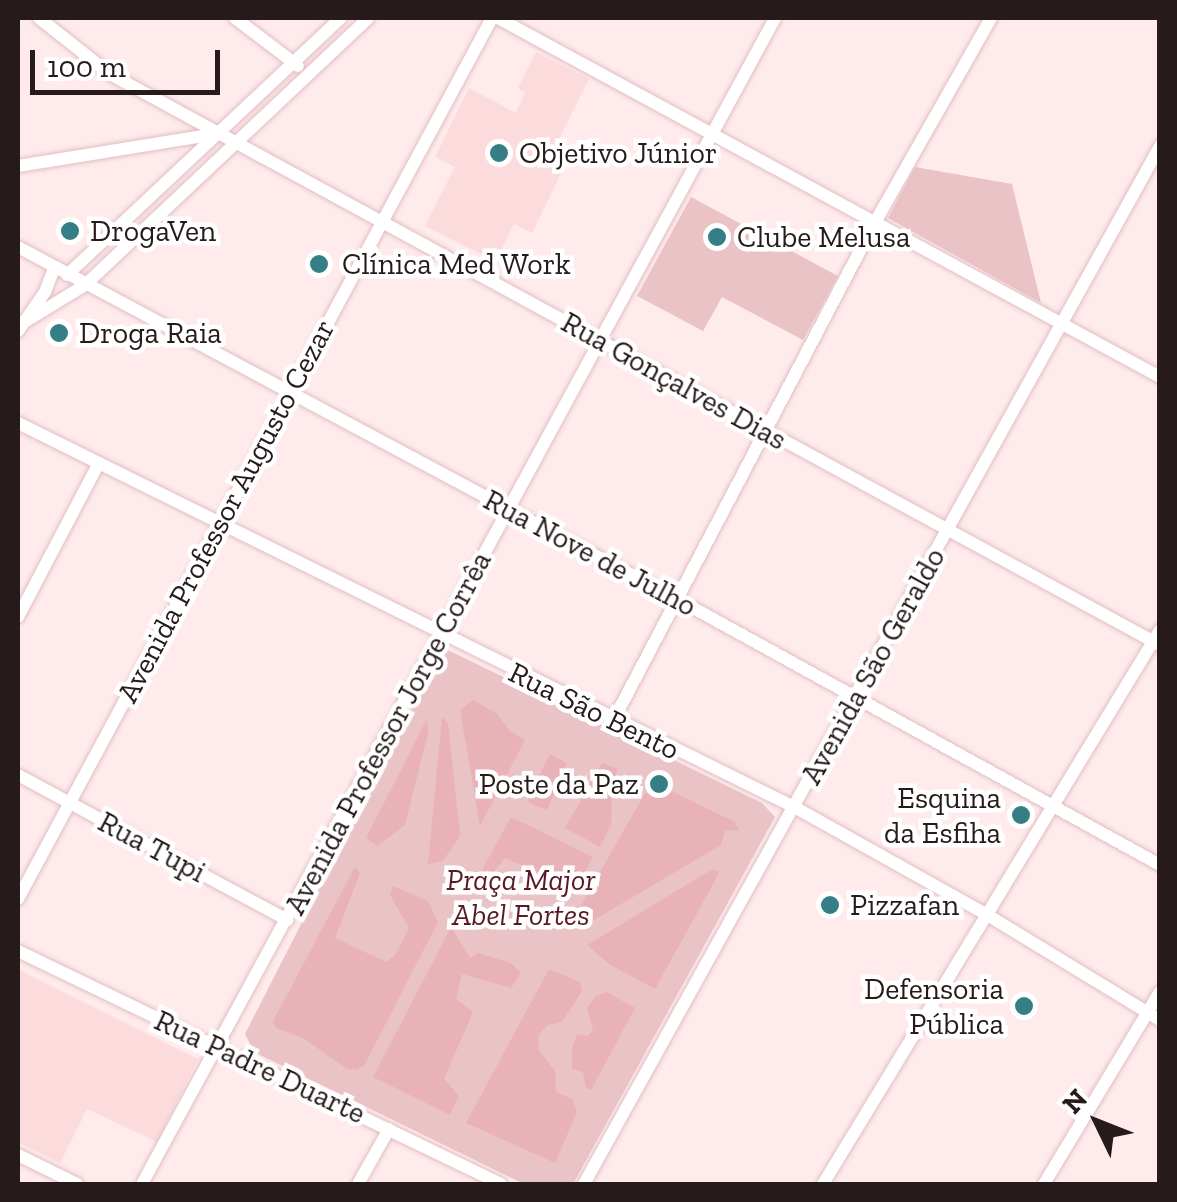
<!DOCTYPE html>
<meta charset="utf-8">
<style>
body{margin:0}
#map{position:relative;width:1177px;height:1202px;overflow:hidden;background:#ffebec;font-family:"Zilla Slab",serif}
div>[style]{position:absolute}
.built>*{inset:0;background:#fcdbdd}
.green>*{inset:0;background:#eac3c6}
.forest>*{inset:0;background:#e9b2b7}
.roads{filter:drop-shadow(0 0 2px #e0bfc2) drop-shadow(0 0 2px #e0bfc2)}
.minor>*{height:12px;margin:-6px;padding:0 6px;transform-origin:6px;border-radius:6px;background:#fff}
.dots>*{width:28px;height:28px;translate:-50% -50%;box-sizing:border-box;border:5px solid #fff;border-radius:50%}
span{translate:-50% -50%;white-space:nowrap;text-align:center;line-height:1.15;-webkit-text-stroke:9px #fff;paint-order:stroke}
.poi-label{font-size:30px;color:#261a1b}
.left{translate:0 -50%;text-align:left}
.right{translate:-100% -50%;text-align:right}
.street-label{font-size:30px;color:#261a1b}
.park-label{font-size:30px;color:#5a1926;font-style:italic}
.frame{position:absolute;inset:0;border:20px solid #261a1b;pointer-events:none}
.north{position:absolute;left:1047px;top:1072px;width:100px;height:100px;-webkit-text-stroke:8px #fff;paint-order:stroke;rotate:313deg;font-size:28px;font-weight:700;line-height:40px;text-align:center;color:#261a1b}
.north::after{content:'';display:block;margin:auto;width:35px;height:45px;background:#261a1b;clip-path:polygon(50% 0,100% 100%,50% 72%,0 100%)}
.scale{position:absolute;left:30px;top:50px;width:190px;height:45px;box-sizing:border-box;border:5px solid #261a1b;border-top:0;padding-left:12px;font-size:30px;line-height:35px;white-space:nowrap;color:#261a1b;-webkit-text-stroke:8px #fff;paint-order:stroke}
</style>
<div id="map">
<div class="built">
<i style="clip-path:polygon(536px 52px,589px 79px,554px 149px,569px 157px,532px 233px,514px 224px,495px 261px,425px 226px,455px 167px,435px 157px,469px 88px,516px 113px,525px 93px,518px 88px)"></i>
<i style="clip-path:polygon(18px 969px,198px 1059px,157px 1142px,87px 1109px,60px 1163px,18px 1142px)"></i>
</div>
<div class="green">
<i style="clip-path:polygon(915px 167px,1012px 184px,1041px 303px,888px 218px)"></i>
<i style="clip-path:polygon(691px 197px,838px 276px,803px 340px,722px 297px,703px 331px,637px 296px)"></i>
<i style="clip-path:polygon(448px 650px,762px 803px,775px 817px,573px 1184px,524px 1184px,254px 1052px,245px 1034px,438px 656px)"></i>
</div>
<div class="forest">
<i style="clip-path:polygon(473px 700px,497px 714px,510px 731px,525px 740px,480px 826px,460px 710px)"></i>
<i style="clip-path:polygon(442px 717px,448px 723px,460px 836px,443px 861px,428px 864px)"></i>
<i style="clip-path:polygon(427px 719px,428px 733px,405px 825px,377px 846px,366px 838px)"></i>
<i style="clip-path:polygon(550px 754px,567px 763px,547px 810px,529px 803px,528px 798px)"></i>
<i style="clip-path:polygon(602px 763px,618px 769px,612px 784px,611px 825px,600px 847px,565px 828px)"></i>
<i style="clip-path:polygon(673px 792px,735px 822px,739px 831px,725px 830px,721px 845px,594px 920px,579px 909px,645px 793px,657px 796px)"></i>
<i style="clip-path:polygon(511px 817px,593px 857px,572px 895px,564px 884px,505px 858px,487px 880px,477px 879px)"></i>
<i style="clip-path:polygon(355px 867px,360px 873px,335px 938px,386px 962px,395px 955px,409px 928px,390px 895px,393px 886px,428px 901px,438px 922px,365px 1064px,357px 1070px,347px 1069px,303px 1038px,276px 1028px,273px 1021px)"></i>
<i style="clip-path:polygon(711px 870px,719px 871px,716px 879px,655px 989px,609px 964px,587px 945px)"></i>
<i style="clip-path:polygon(451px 927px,470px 958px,478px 953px,511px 963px,521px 973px,511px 988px,462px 974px,456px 999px,473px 1012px,444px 1079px,459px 1096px,450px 1115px,373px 1077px)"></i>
<i style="clip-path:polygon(549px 969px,580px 982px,582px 991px,562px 1022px,548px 1025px,539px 1034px,538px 1049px,555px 1071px,556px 1092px,572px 1099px,577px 1112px,555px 1163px,466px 1123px)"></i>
<i style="clip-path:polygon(607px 992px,635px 1008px,591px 1090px,586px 1088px,583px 1072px,572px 1069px,572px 1049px,577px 1034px,587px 1036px,593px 1031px,587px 1008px,595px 997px)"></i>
</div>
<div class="roads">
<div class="minor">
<i style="left:39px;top:18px;width:90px;rotate:38.3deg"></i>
<i style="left:110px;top:74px;width:1195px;rotate:28.54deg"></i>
<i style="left:235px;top:18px;width:79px;rotate:37.3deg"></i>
<i style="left:498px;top:18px;width:753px;rotate:28.47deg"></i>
<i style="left:18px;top:166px;width:200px;rotate:-9.2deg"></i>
<i style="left:18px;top:247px;width:747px;rotate:28.11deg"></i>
<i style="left:677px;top:599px;width:551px;rotate:28.84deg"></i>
<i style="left:67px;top:275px;width:376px;rotate:-43.2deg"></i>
<i style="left:23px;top:323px;width:73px;rotate:-31.5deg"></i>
<i style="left:85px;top:285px;width:389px;rotate:-43.3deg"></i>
<i style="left:18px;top:331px;width:47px;rotate:-55.3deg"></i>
<i style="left:45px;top:292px;width:25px;rotate:-69deg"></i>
<i style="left:18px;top:423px;width:868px;rotate:26.33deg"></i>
<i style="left:796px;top:808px;width:221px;rotate:29.2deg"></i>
<i style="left:989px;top:916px;width:200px;rotate:31.3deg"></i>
<i style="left:18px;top:617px;width:174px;rotate:-62.3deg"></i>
<i style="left:613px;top:721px;width:561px;rotate:-62.29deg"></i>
<i style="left:874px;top:224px;width:237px;rotate:-60.4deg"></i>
<i style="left:18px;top:775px;width:306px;rotate:28.3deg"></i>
<i style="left:18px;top:899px;width:1000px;rotate:-61.72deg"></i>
<i style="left:18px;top:951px;width:536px;rotate:25.75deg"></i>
<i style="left:18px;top:1155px;width:66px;rotate:26.2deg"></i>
<i style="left:142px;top:1184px;width:1327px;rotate:-61.5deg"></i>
<i style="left:358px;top:1184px;width:63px;rotate:-60.6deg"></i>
<i style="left:584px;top:1184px;width:1187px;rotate:-60.97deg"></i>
<i style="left:823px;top:1184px;width:648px;rotate:-58.69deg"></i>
<i style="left:1044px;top:1184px;width:224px;rotate:-58.9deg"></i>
</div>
</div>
<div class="dots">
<i style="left:499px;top:153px;background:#367e86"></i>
<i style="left:70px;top:231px;background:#367e86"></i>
<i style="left:717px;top:237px;background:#367e86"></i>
<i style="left:319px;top:264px;background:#367e86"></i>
<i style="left:59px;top:333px;background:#367e86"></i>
<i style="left:659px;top:784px;background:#367e86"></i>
<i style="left:1021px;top:815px;background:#367e86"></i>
<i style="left:830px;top:905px;background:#367e86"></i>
<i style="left:1024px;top:1006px;background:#367e86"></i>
</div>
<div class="poi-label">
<span class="left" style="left:519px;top:153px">Objetivo Júnior</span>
<span class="left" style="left:90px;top:231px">DrogaVen</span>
<span class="left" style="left:737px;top:237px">Clube Melusa</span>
<span class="left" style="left:342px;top:264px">Clínica Med Work</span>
<span class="left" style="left:79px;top:333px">Droga Raia</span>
<span class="right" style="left:639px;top:784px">Poste da Paz</span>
<span class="right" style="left:1001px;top:815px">Esquina<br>da Esfiha</span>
<span class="left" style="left:850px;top:905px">Pizzafan</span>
<span class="right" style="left:1004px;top:1006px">Defensoria<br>Pública</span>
</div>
<div class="street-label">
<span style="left:674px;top:381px;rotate:29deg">Rua Gonçalves Dias</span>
<span style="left:226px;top:511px;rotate:-62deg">Avenida Professor Augusto Cezar</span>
<span style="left:590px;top:553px;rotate:28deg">Rua Nove de Julho</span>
<span style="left:873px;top:666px;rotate:-61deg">Avenida São Geraldo</span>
<span style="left:594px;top:711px;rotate:26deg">Rua São Bento</span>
<span style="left:388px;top:733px;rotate:-62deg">Avenida Professor Jorge Corrêa</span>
<span style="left:152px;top:847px;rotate:28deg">Rua Tupi</span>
<span style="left:260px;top:1067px;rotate:25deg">Rua Padre Duarte</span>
</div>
<div class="park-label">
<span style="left:521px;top:897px">Praça Major<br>Abel Fortes</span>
</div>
<div class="frame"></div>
<div class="north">N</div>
<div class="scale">100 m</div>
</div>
